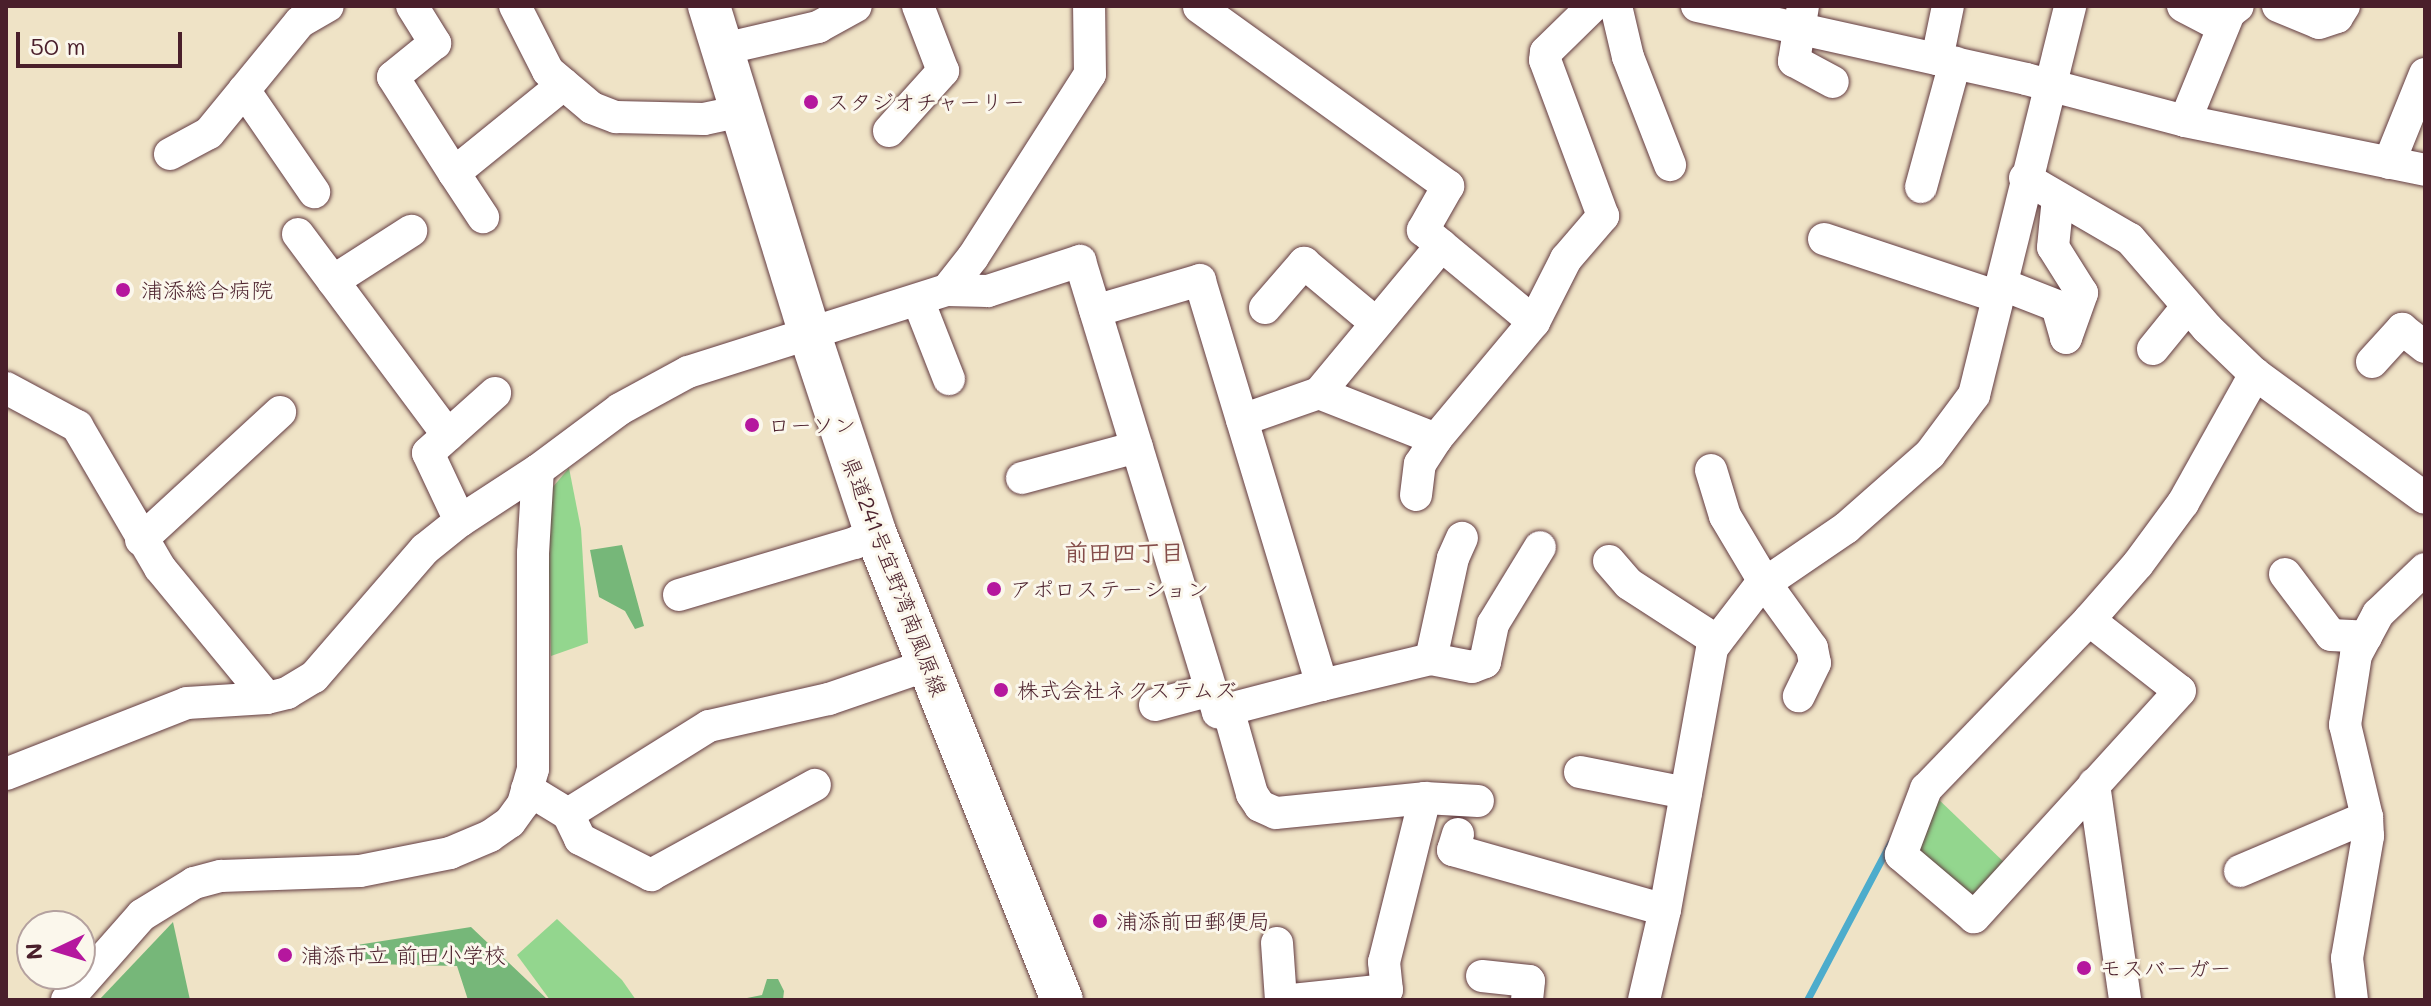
<!DOCTYPE html>
<meta charset="utf-8">
<style>
body{margin:0}
#map{position:relative;width:2431px;height:1006px;overflow:hidden;background:#efe3c6;font-family:Mali,"Klee One",sans-serif}
div>[style]{position:absolute}
.green>*{inset:0;background:#93d68e}
.forest>*{inset:0;background:#76b779}
.stream>*{height:7px;margin:-3.5px;padding:0 3.5px;transform-origin:3.5px;border-radius:3.5px;background:#4daccc}
.roads{filter:drop-shadow(0 0 2px #633c42) drop-shadow(0 0 2px #633c42)}
.minor>*{height:32px;margin:-16px;padding:0 16px;transform-origin:16px;border-radius:16px;background:#fff}
.major>*{height:42px;margin:-21px;padding:0 21px;transform-origin:21px;border-radius:21px;background:#fff}
.dots>*{width:22px;height:22px;translate:-50% -50%;box-sizing:border-box;border:4px solid #fbf7ec;border-radius:50%}
span{translate:-50% -50%;white-space:nowrap;text-align:center;line-height:1.15;-webkit-text-stroke:6px #fbf7ec;paint-order:stroke}
.poi-label{font-size:22px;color:#4a1f2b}
.left{translate:0 -50%;text-align:left}
.street-label{font-size:22px;color:#4a1f2b}
.neighbourhood-label{font-size:24px;color:#844c49;font-weight:700}
.frame{position:absolute;inset:0;border:8px solid #4a1f2b;pointer-events:none}
.north{position:absolute;left:16px;top:910px;width:80px;height:80px;box-sizing:border-box;background:#fbf7ec;border:2px solid #b4a19f;border-radius:50%;rotate:266deg;font-size:22px;font-weight:700;line-height:32px;text-align:center;color:#4a1f2b}
.north::after{content:'';display:block;margin:auto;width:28px;height:36px;background:#b5179e;clip-path:polygon(50% 0,100% 100%,50% 72%,0 100%)}
.scale{position:absolute;left:16px;top:32px;width:166px;height:36px;box-sizing:border-box;border:4px solid #4a1f2b;border-top:0;padding-left:10px;font-size:24px;line-height:28px;white-space:nowrap;color:#4a1f2b;-webkit-text-stroke:6px #fbf7ec;paint-order:stroke}
</style>
<div id="map">
<div class="green">
<i style="clip-path:polygon(569px 468px,581px 529px,588px 643px,551px 656px,549px 568px,552px 488px)"></i>
<i style="clip-path:polygon(1935px 796px,2008px 866px,1977px 901px,1917px 854px)"></i>
<i style="clip-path:polygon(557px 919px,622px 980px,636px 1000px,550px 1000px,517px 955px)"></i>
</div>
<div class="forest">
<i style="clip-path:polygon(622px 545px,644px 626px,635px 629px,625px 611px,599px 597px,590px 550px)"></i>
<i style="clip-path:polygon(173px 922px,190px 1000px,99px 1000px)"></i>
<i style="clip-path:polygon(471px 927px,548px 1000px,468px 1000px,457px 966px,372px 964px,338px 948px)"></i>
<i style="clip-path:polygon(767px 979px,778px 979px,784px 991px,783px 1000px,737px 1000px,762px 995px)"></i>
</div>
<div class="stream">
<i style="left:1807px;top:1000px;width:178px;rotate:-62.1deg"></i>
</div>
<div class="roads">
<div class="minor">
<i style="left:412px;top:6px;width:44px;rotate:58.1deg"></i>
<i style="left:435px;top:43px;width:54px;rotate:141deg"></i>
<i style="left:393px;top:77px;width:114px;rotate:57.6deg"></i>
<i style="left:454px;top:173px;width:141px;rotate:-39deg"></i>
<i style="left:515px;top:6px;width:73px;rotate:63.1deg"></i>
<i style="left:548px;top:71px;width:57px;rotate:40.1deg"></i>
<i style="left:592px;top:108px;width:26px;rotate:21deg"></i>
<i style="left:616px;top:117px;width:88px;rotate:1.3deg"></i>
<i style="left:704px;top:119px;width:39px;rotate:-12deg"></i>
<i style="left:1616px;top:6px;width:52px;rotate:76.8deg"></i>
<i style="left:1628px;top:57px;width:116px;rotate:68.7deg"></i>
<i style="left:1697px;top:6px;width:337px;rotate:12.5deg"></i>
<i style="left:2026px;top:79px;width:164px;rotate:14.8deg"></i>
<i style="left:2185px;top:121px;width:245px;rotate:11.5deg"></i>
<i style="left:1803px;top:6px;width:56px;rotate:99.3deg"></i>
<i style="left:1794px;top:61px;width:44px;rotate:28.3deg"></i>
<i style="left:2183px;top:6px;width:45px;rotate:27.7deg"></i>
<i style="left:2278px;top:6px;width:44px;rotate:22.5deg"></i>
<i style="left:2319px;top:23px;width:19px;rotate:-18deg"></i>
<i style="left:2337px;top:17px;width:13px;rotate:-58deg"></i>
<i style="left:1199px;top:7px;width:307px;rotate:35.7deg"></i>
<i style="left:1448px;top:186px;width:51px;rotate:119.6deg"></i>
<i style="left:1423px;top:230px;width:144px;rotate:39.7deg"></i>
<i style="left:723px;top:49px;width:98px;rotate:-13deg"></i>
<i style="left:818px;top:27px;width:43px;rotate:-28.9deg"></i>
<i style="left:1937px;top:59px;width:54px;rotate:-78.3deg"></i>
<i style="left:244px;top:90px;width:124px;rotate:55.5deg"></i>
<i style="left:2185px;top:121px;width:117px;rotate:-67.8deg"></i>
<i style="left:2229px;top:13px;width:11px;rotate:-38deg"></i>
<i style="left:889px;top:131px;width:81px;rotate:-48deg"></i>
<i style="left:943px;top:71px;width:70px;rotate:-111deg"></i>
<i style="left:170px;top:154px;width:44px;rotate:-28.3deg"></i>
<i style="left:209px;top:133px;width:144px;rotate:-50.7deg"></i>
<i style="left:300px;top:22px;width:32px;rotate:-30deg"></i>
<i style="left:2389px;top:163px;width:96px;rotate:-68deg"></i>
<i style="left:454px;top:173px;width:53px;rotate:56.6deg"></i>
<i style="left:2025px;top:178px;width:121px;rotate:30.2deg"></i>
<i style="left:2130px;top:239px;width:118px;rotate:49.1deg"></i>
<i style="left:2207px;top:328px;width:66px;rotate:43.8deg"></i>
<i style="left:2255px;top:374px;width:210px;rotate:36.1deg"></i>
<i style="left:1921px;top:187px;width:129px;rotate:-74.7deg"></i>
<i style="left:298px;top:234px;width:251px;rotate:53.3deg"></i>
<i style="left:1824px;top:239px;width:183px;rotate:18.4deg"></i>
<i style="left:333px;top:281px;width:93px;rotate:-32.7deg"></i>
<i style="left:2001px;top:284px;width:60px;rotate:21.4deg"></i>
<i style="left:2057px;top:306px;width:33px;rotate:74deg"></i>
<i style="left:2066px;top:338px;width:48px;rotate:-70.4deg"></i>
<i style="left:2082px;top:293px;width:54px;rotate:-122.2deg"></i>
<i style="left:2053px;top:247px;width:49px;rotate:-84.2deg"></i>
<i style="left:947px;top:290px;width:42px;rotate:-51.8deg"></i>
<i style="left:973px;top:257px;width:217px;rotate:-57.4deg"></i>
<i style="left:1090px;top:74px;width:68px;rotate:-90.8deg"></i>
<i style="left:918px;top:300px;width:85px;rotate:68.6deg"></i>
<i style="left:1265px;top:308px;width:60px;rotate:-49.1deg"></i>
<i style="left:1304px;top:263px;width:94px;rotate:39.8deg"></i>
<i style="left:2153px;top:349px;width:55px;rotate:-50.9deg"></i>
<i style="left:2372px;top:362px;width:45px;rotate:-47.7deg"></i>
<i style="left:2402px;top:329px;width:29px;rotate:38deg"></i>
<i style="left:6px;top:388px;width:81px;rotate:28.2deg"></i>
<i style="left:77px;top:426px;width:164px;rotate:59.7deg"></i>
<i style="left:160px;top:568px;width:168px;rotate:50.5deg"></i>
<i style="left:1319px;top:393px;width:192px;rotate:-50.3deg"></i>
<i style="left:1242px;top:420px;width:82px;rotate:-19.3deg"></i>
<i style="left:1319px;top:393px;width:126px;rotate:21.5deg"></i>
<i style="left:1436px;top:439px;width:153px;rotate:-50.1deg"></i>
<i style="left:1534px;top:322px;width:71px;rotate:-63.1deg"></i>
<i style="left:1566px;top:259px;width:57px;rotate:-49.3deg"></i>
<i style="left:1603px;top:216px;width:166px;rotate:-110.4deg"></i>
<i style="left:1545px;top:60px;width:8px;rotate:-83deg"></i>
<i style="left:1546px;top:52px;width:66px;rotate:-44.4deg"></i>
<i style="left:1711px;top:470px;width:48px;rotate:73.1deg"></i>
<i style="left:1725px;top:516px;width:78px;rotate:59.2deg"></i>
<i style="left:1765px;top:583px;width:80px;rotate:54.1deg"></i>
<i style="left:1812px;top:648px;width:15px;rotate:79deg"></i>
<i style="left:1815px;top:663px;width:37px;rotate:116deg"></i>
<i style="left:1022px;top:478px;width:119px;rotate:-15.1deg"></i>
<i style="left:1416px;top:495px;width:31px;rotate:-83deg"></i>
<i style="left:1420px;top:464px;width:30px;rotate:-57deg"></i>
<i style="left:460px;top:521px;width:75px;rotate:-115.2deg"></i>
<i style="left:428px;top:453px;width:90px;rotate:-41.8deg"></i>
<i style="left:141px;top:540px;width:189px;rotate:-42.6deg"></i>
<i style="left:1609px;top:561px;width:30px;rotate:49deg"></i>
<i style="left:1629px;top:584px;width:105px;rotate:32.9deg"></i>
<i style="left:2285px;top:574px;width:76px;rotate:53deg"></i>
<i style="left:2331px;top:635px;width:35px;rotate:3deg"></i>
<i style="left:679px;top:595px;width:184px;rotate:-16.5deg"></i>
<i style="left:855px;top:543px;width:23px;rotate:-29deg"></i>
<i style="left:2089px;top:620px;width:115px;rotate:38deg"></i>
<i style="left:2180px;top:691px;width:306px;rotate:132.3deg"></i>
<i style="left:1974px;top:917px;width:96px;rotate:-139.7deg"></i>
<i style="left:1901px;top:855px;width:71px;rotate:-69.3deg"></i>
<i style="left:1926px;top:789px;width:235px;rotate:-46deg"></i>
<i style="left:2089px;top:620px;width:74px;rotate:-48.8deg"></i>
<i style="left:2138px;top:564px;width:76px;rotate:-53.6deg"></i>
<i style="left:2183px;top:503px;width:148px;rotate:-60.8deg"></i>
<i style="left:1431px;top:659px;width:103px;rotate:-77.7deg"></i>
<i style="left:1453px;top:558px;width:22px;rotate:-66deg"></i>
<i style="left:1322px;top:685px;width:112px;rotate:-13.4deg"></i>
<i style="left:1431px;top:659px;width:42px;rotate:11deg"></i>
<i style="left:1472px;top:667px;width:14px;rotate:-21deg"></i>
<i style="left:1485px;top:662px;width:39px;rotate:-78deg"></i>
<i style="left:1493px;top:624px;width:90px;rotate:-58.6deg"></i>
<i style="left:1155px;top:705px;width:58px;rotate:-15deg"></i>
<i style="left:1228px;top:709px;width:88px;rotate:74.2deg"></i>
<i style="left:1252px;top:794px;width:14px;rotate:56deg"></i>
<i style="left:1260px;top:806px;width:17px;rotate:24deg"></i>
<i style="left:1276px;top:813px;width:150px;rotate:-5.7deg"></i>
<i style="left:1425px;top:798px;width:169px;rotate:104deg"></i>
<i style="left:1384px;top:962px;width:28px;rotate:84deg"></i>
<i style="left:1387px;top:990px;width:98px;rotate:174.1deg"></i>
<i style="left:1580px;top:772px;width:108px;rotate:11.2deg"></i>
<i style="left:6px;top:774px;width:194px;rotate:-21.4deg"></i>
<i style="left:187px;top:703px;width:80px;rotate:-3.6deg"></i>
<i style="left:267px;top:698px;width:21px;rotate:-14deg"></i>
<i style="left:287px;top:693px;width:31px;rotate:-31deg"></i>
<i style="left:314px;top:677px;width:169px;rotate:-49.1deg"></i>
<i style="left:425px;top:549px;width:45px;rotate:-38.7deg"></i>
<i style="left:460px;top:521px;width:93px;rotate:-33.2deg"></i>
<i style="left:538px;top:470px;width:102px;rotate:-36.6deg"></i>
<i style="left:620px;top:409px;width:77px;rotate:-28.6deg"></i>
<i style="left:688px;top:372px;width:272px;rotate:-17.6deg"></i>
<i style="left:947px;top:290px;width:41px;rotate:1.4deg"></i>
<i style="left:988px;top:291px;width:97px;rotate:-18.1deg"></i>
<i style="left:1080px;top:261px;width:472px;rotate:73deg"></i>
<i style="left:1218px;top:712px;width:107px;rotate:-14.6deg"></i>
<i style="left:1322px;top:685px;width:423px;rotate:-106.8deg"></i>
<i style="left:1200px;top:280px;width:109px;rotate:163.6deg"></i>
<i style="left:2094px;top:784px;width:218px;rotate:81.8deg"></i>
<i style="left:527px;top:789px;width:48px;rotate:31.4deg"></i>
<i style="left:568px;top:814px;width:28px;rotate:64deg"></i>
<i style="left:580px;top:839px;width:80px;rotate:26.9deg"></i>
<i style="left:651px;top:875px;width:187px;rotate:-28.8deg"></i>
<i style="left:1425px;top:798px;width:53px;rotate:3.2deg"></i>
<i style="left:568px;top:814px;width:166px;rotate:-32deg"></i>
<i style="left:709px;top:726px;width:123px;rotate:-12.7deg"></i>
<i style="left:829px;top:699px;width:105px;rotate:-19deg"></i>
<i style="left:1458px;top:834px;width:17px;rotate:107deg"></i>
<i style="left:1453px;top:850px;width:220px;rotate:15.8deg"></i>
<i style="left:2240px;top:871px;width:138px;rotate:-23deg"></i>
<i style="left:1277px;top:943px;width:57px;rotate:86deg"></i>
<i style="left:1482px;top:976px;width:47px;rotate:6.1deg"></i>
<i style="left:1529px;top:981px;width:19px;rotate:96deg"></i>
<i style="left:67px;top:1000px;width:113px;rotate:-48.6deg"></i>
<i style="left:142px;top:915px;width:61px;rotate:-31.6deg"></i>
<i style="left:194px;top:883px;width:28px;rotate:-15deg"></i>
<i style="left:221px;top:876px;width:139px;rotate:-2.1deg"></i>
<i style="left:360px;top:871px;width:92px;rotate:-11.3deg"></i>
<i style="left:450px;top:853px;width:43px;rotate:-23deg"></i>
<i style="left:490px;top:836px;width:24px;rotate:-35deg"></i>
<i style="left:510px;top:822px;width:22px;rotate:-54deg"></i>
<i style="left:523px;top:804px;width:36px;rotate:-74deg"></i>
<i style="left:533px;top:769px;width:216px;rotate:-90deg"></i>
<i style="left:533px;top:553px;width:83px;rotate:-86.6deg"></i>
<i style="left:1644px;top:1000px;width:92px;rotate:-76.9deg"></i>
<i style="left:1665px;top:910px;width:266px;rotate:-79.8deg"></i>
<i style="left:1712px;top:648px;width:76px;rotate:-52.5deg"></i>
<i style="left:1758px;top:588px;width:107px;rotate:-34.3deg"></i>
<i style="left:1846px;top:528px;width:112px;rotate:-41.4deg"></i>
<i style="left:1930px;top:454px;width:74px;rotate:-53.3deg"></i>
<i style="left:1974px;top:395px;width:401px;rotate:-76.1deg"></i>
<i style="left:2352px;top:1000px;width:42px;rotate:-96.8deg"></i>
<i style="left:2347px;top:958px;width:124px;rotate:-80.2deg"></i>
<i style="left:2368px;top:836px;width:19px;rotate:-93deg"></i>
<i style="left:2367px;top:817px;width:95px;rotate:-103.4deg"></i>
<i style="left:2345px;top:725px;width:71px;rotate:-81.1deg"></i>
<i style="left:2356px;top:655px;width:47px;rotate:-61.8deg"></i>
<i style="left:2378px;top:614px;width:65px;rotate:-43.8deg"></i>
</div>
<div class="major">
<i style="left:709px;top:6px;width:344px;rotate:72.9deg"></i>
<i style="left:810px;top:335px;width:207px;rotate:71.7deg"></i>
<i style="left:875px;top:532px;width:504px;rotate:68.22deg"></i>
</div>
</div>
<div class="dots">
<i style="left:811px;top:102px;background:#b5179e"></i>
<i style="left:123px;top:290px;background:#b5179e"></i>
<i style="left:752px;top:425px;background:#b5179e"></i>
<i style="left:994px;top:589px;background:#b5179e"></i>
<i style="left:1001px;top:690px;background:#b5179e"></i>
<i style="left:1100px;top:921px;background:#b5179e"></i>
<i style="left:285px;top:955px;background:#b5179e"></i>
<i style="left:2084px;top:968px;background:#b5179e"></i>
</div>
<div class="poi-label">
<span class="left" style="left:827px;top:102px">スタジオチャーリー</span>
<span class="left" style="left:141px;top:290px">浦添総合病院</span>
<span class="left" style="left:768px;top:425px">ローソン</span>
<span class="left" style="left:1010px;top:589px">アポロステーション</span>
<span class="left" style="left:1017px;top:690px">株式会社ネクステムズ</span>
<span class="left" style="left:1116px;top:921px">浦添前田郵便局</span>
<span class="left" style="left:301px;top:955px">浦添市立 前田小学校</span>
<span class="left" style="left:2100px;top:968px">モスバーガー</span>
</div>
<div class="street-label">
<span style="left:895px;top:576px;rotate:69deg">県道241号宜野湾南風原線</span>
</div>
<div class="neighbourhood-label">
<span style="left:1124px;top:552px">前田四丁目</span>
</div>
<div class="frame"></div>
<div class="north">N</div>
<div class="scale">50 m</div>
</div>
